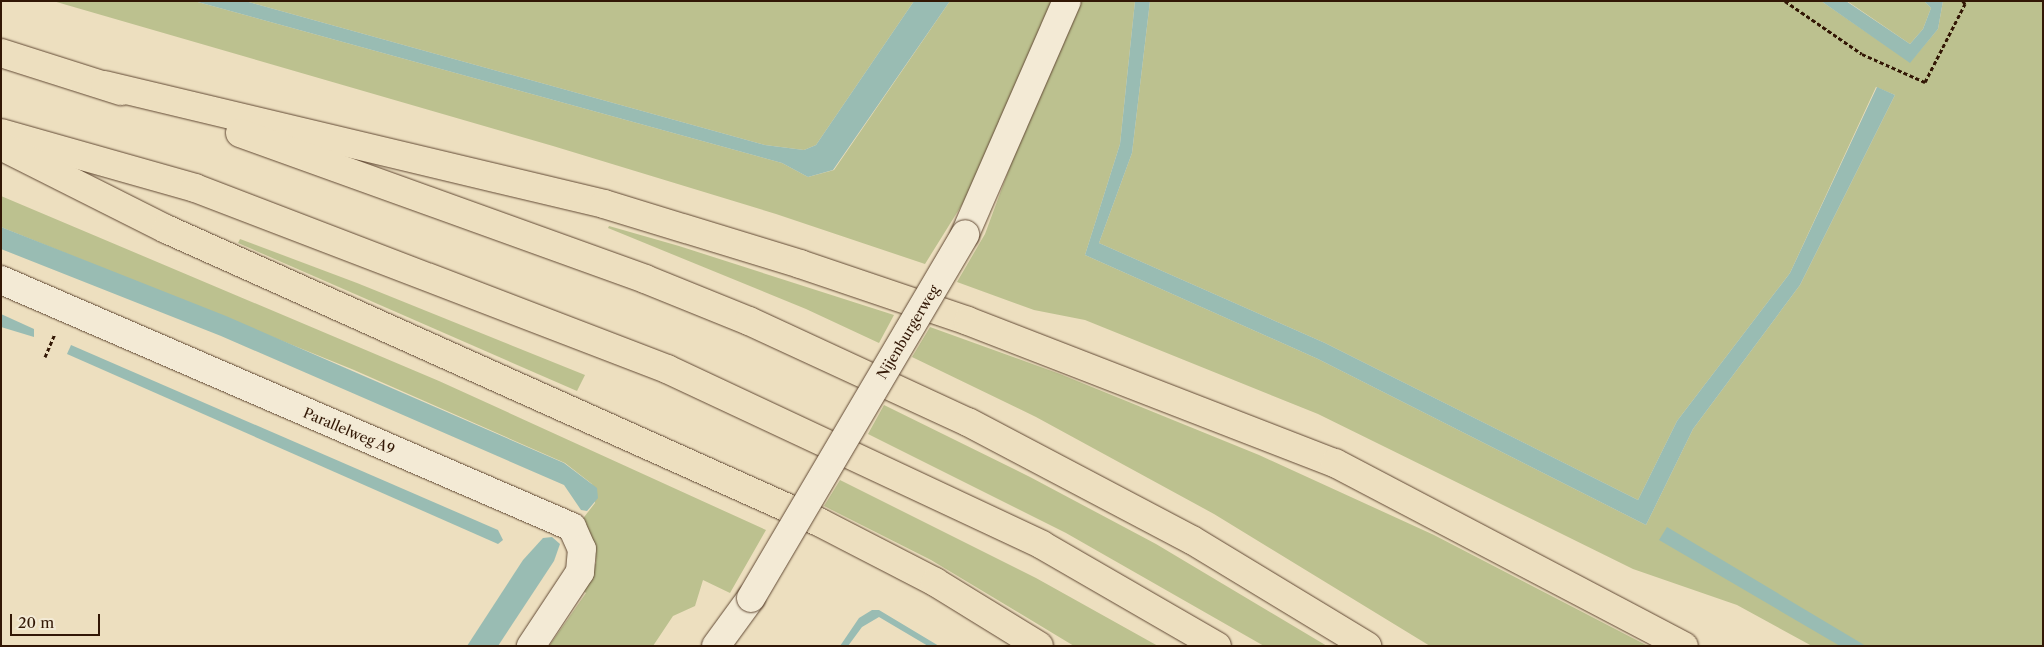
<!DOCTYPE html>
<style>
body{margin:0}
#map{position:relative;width:2044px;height:647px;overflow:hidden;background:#eddfbf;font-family:"Libre Caslon Text",serif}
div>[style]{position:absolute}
.green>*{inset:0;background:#bcc18f}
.water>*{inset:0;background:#99bcb3}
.path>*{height:3px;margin-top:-1.5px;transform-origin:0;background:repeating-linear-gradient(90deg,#321705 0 4px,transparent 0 6.5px)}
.roads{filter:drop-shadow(0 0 1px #614934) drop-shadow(0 0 1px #614934)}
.minor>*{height:28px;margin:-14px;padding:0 14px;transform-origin:14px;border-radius:14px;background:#f3ead5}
.highway>*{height:28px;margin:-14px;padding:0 14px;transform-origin:14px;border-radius:14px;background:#eddfbf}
.bridges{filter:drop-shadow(0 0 1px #614934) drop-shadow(0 0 1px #614934)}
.minor-bridge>*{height:28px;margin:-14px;padding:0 14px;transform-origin:14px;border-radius:14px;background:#f3ead5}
span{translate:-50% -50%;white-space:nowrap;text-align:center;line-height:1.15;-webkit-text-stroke:5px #f3ead5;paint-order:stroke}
.street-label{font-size:14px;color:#321705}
.frame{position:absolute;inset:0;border:2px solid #321705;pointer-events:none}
.scale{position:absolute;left:10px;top:614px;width:90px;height:22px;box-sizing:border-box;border:2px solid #321705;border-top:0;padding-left:6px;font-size:15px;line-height:18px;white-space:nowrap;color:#321705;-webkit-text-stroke:4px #f3ead5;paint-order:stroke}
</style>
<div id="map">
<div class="green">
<i style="clip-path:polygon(53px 1px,194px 1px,782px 163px,808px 177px,834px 170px,950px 1px,1056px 1px,963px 203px,925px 264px,776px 214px,553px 146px)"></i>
<i style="clip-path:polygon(245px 1px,914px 1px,816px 145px,804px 150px,765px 145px)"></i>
<i style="clip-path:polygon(1080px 1px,1135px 1px,1120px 144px,1085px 255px,1318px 359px,1646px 525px,1693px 429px,1800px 285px,1895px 95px,1876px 87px,1790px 273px,1677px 421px,1638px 500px,1325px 343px,1099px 243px,1132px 153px,1150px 1px,1821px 1px,1910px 62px,1938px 29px,1943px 1px,2043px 1px,2043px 646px,1812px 646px,1737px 605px,1633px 569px,1318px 414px,1085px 320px,1034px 310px,957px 282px,985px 234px,1042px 80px)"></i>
<i style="clip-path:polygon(1847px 1px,1924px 1px,1931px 8px,1923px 29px,1910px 44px)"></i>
<i style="clip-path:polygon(1px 196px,439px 381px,766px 530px,730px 593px,703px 580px,695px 606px,673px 616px,653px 646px,549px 646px,586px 593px,579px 587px,596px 563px,595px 546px,581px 521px,595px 503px,592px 484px,565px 463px,354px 370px,1px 227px)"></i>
<i style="clip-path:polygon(609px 226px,679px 246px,894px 315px,879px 343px,806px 309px,608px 228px)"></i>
<i style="clip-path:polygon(240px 239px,357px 283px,585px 375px,577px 391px,238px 243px)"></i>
<i style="clip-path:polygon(930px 327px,1060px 374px,1259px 455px,1434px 535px,1648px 646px,1430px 646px,1214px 514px,1036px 417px,912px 357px)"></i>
<i style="clip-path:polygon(884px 405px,1030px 477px,1156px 544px,1327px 646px,1264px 646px,1066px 533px,868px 434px)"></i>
<i style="clip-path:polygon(840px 480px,1036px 578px,1158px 646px,1074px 646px,931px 560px,824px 506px)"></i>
</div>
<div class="water">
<i style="clip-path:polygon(194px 1px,245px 1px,765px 145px,804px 150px,816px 145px,914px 1px,950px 1px,833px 170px,808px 177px,782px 163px)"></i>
<i style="clip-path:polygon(1135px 1px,1150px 1px,1132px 153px,1099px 243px,1325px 343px,1638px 500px,1677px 421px,1790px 273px,1877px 87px,1895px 95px,1800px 285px,1693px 429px,1646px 525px,1318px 359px,1085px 255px,1120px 144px)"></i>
<i style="clip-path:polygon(1821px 1px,1846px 1px,1910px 44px,1923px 29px,1931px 8px,1924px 1px,1943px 1px,1938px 29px,1910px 63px)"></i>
<i style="clip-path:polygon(1px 227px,226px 316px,564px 463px,597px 488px,598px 498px,587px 511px,581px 510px,564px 485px,221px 336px,1px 249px)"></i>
<i style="clip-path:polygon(1px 314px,34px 329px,34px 337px,1px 327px)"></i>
<i style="clip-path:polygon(71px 345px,498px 530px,503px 540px,498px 544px,67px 354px)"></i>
<i style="clip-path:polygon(1667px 527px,1866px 646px,1840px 646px,1659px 540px)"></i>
<i style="clip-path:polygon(552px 537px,560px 544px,554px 561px,498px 646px,467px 646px,523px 560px,543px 538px)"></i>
<i style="clip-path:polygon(872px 610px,879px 610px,939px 646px,928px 646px,879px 617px,862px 627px,848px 646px,840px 646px,859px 618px)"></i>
</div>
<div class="path">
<i style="left:1785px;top:1px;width:93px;rotate:34.5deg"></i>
<i style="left:1862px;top:54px;width:69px;rotate:24deg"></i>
<i style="left:1925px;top:82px;width:88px;rotate:-62.9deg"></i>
<i style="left:1965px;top:4px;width:4px;rotate:-124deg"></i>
<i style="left:45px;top:357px;width:25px;rotate:-67deg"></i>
</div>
<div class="roads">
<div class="minor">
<i style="left:965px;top:234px;width:254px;rotate:-66.4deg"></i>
<i style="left:1px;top:280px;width:622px;rotate:23.39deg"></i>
<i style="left:572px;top:527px;width:24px;rotate:66deg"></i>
<i style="left:582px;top:549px;width:23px;rotate:95deg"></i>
<i style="left:580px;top:572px;width:89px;rotate:123.5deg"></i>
<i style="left:716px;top:646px;width:59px;rotate:-53.9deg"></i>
</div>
<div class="highway">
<i style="left:1px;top:53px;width:126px;rotate:17.6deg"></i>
<i style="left:105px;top:85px;width:513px;rotate:13.41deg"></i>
<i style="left:604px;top:204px;width:205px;rotate:17deg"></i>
<i style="left:800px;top:264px;width:177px;rotate:18.7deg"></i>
<i style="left:968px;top:321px;width:394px;rotate:21.2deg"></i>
<i style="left:1335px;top:463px;width:394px;rotate:27.7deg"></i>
<i style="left:1px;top:133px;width:202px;rotate:15.8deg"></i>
<i style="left:195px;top:188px;width:506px;rotate:20.98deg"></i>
<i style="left:667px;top:369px;width:414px;rotate:25.1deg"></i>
<i style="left:1042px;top:545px;width:202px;rotate:30deg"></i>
<i style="left:240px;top:133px;width:431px;rotate:19.8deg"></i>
<i style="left:645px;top:279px;width:112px;rotate:22deg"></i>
<i style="left:749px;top:321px;width:241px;rotate:24.8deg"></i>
<i style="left:968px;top:422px;width:253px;rotate:27.8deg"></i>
<i style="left:1192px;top:540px;width:205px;rotate:31.2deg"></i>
<i style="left:1px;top:146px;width:185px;rotate:26.7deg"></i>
<i style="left:166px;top:229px;width:716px;rotate:24.17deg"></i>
<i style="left:819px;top:522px;width:131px;rotate:27.3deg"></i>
<i style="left:935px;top:582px;width:122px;rotate:31.6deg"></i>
</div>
</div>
<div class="bridges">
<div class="minor-bridge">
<i style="left:751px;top:598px;width:422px;rotate:-59.5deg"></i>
</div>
</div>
<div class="street-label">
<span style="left:908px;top:332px;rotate:-59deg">Nijenburgerweg</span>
<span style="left:349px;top:431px;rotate:23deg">Parallelweg A9</span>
</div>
<div class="frame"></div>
<div class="scale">20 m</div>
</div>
